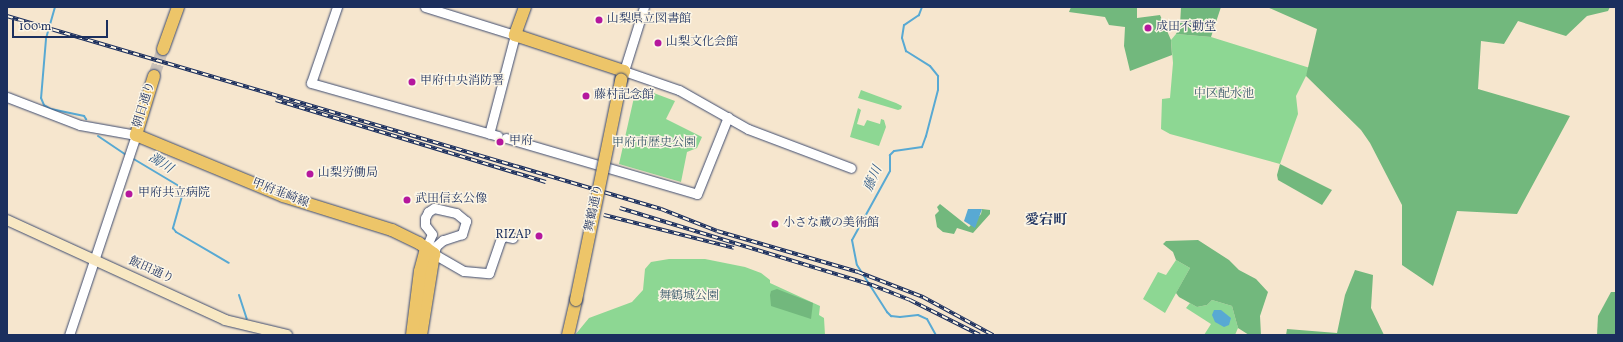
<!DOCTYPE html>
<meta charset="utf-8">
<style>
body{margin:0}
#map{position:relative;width:1623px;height:342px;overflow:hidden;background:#f6e6ce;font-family:Vollkorn,"Noto Serif JP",serif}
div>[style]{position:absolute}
.green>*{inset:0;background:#8dd793}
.forest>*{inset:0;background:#72b87d}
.water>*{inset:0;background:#58a9d3}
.stream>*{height:2px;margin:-1px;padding:0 1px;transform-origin:1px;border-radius:1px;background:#58a9d3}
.primary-tunnel>*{height:12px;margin-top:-6px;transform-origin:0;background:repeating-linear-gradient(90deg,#cac1b8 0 12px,transparent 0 18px)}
.roads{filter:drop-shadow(0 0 1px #3c4a6f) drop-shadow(0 0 1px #3c4a6f)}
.tertiary>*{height:9px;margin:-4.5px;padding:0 4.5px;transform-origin:4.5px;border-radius:4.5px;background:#fff}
.secondary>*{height:10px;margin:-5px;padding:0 5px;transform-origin:5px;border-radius:5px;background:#f8e8c3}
.primary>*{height:12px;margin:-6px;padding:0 6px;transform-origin:6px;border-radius:6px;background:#edc569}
.rail>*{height:3.5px;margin-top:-1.75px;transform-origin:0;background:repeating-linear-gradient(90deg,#fcf5e5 0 6px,#1b2f5e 0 12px);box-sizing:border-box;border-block:1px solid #1b2f5e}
.bridges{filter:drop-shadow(0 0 1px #3c4a6f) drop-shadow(0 0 1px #3c4a6f)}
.primary-bridge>*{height:12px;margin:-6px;padding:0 6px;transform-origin:6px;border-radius:6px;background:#edc569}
.dots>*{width:11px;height:11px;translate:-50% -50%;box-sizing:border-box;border:2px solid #fcf5e5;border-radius:50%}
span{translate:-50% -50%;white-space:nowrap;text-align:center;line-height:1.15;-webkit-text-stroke:3px #fcf5e5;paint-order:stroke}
.poi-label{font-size:12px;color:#1b2f5e}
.left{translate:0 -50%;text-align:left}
.right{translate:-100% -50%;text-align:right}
.park-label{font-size:12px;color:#38596b}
.street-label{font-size:12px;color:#1b2f5e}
.water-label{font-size:13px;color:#305a87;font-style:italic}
.quarter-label{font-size:14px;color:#1b2f5e;font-weight:700}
.frame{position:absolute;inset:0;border:8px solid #1b2f5e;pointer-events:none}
.scale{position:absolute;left:12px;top:20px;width:96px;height:18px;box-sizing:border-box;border:2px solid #1b2f5e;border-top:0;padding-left:5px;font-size:12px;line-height:14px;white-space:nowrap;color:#1b2f5e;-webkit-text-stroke:3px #fcf5e5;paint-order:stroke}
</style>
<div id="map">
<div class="green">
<i style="clip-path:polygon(1176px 34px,1211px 37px,1310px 68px,1296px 96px,1298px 114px,1280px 164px,1170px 134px,1161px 129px,1162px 99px,1170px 98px,1173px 63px,1171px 40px)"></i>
<i style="clip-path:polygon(643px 89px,675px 101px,666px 119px,702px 137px,697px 148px,687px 152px,681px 182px,619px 164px,635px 93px)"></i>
<i style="clip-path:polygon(861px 90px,896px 103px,902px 106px,901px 109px,898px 110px,858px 98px)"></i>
<i style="clip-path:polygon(858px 108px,861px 110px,857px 124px,864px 126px,867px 120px,880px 124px,881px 119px,884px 120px,886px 127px,879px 146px,850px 137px)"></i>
<i style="clip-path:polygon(669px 259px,705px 259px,745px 267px,761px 273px,770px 280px,770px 283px,820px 306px,819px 315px,824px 318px,825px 335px,575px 335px,589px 318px,632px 302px,643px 290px,645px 269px,651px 262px)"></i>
<i style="clip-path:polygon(1176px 260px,1190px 268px,1165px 313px,1143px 299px,1158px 272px,1166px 275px)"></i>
<i style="clip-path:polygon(1212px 300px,1232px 306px,1238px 328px,1235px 335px,1204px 335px,1211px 324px,1186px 308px,1190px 303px,1197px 307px,1207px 305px)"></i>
</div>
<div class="forest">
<i style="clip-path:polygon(1071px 7px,1137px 7px,1137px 18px,1160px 15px,1171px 40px,1172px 55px,1130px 71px,1124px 46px,1125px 27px,1109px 25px,1105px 17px,1069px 12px)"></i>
<i style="clip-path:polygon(1181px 7px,1221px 7px,1211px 37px,1176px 34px,1180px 25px)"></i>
<i style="clip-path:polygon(1267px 7px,1610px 7px,1608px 11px,1587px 16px,1566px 36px,1518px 21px,1504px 44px,1481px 41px,1478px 89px,1570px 116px,1517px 214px,1457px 211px,1433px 286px,1402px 265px,1402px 205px,1370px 143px,1361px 130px,1306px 76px,1317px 29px)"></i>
<i style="clip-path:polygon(1280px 164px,1332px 190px,1322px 205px,1278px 180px,1277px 175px)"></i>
<i style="clip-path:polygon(940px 204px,969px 227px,981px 214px,982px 209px,990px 210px,990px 214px,973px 233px,957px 228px,954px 234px,943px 232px,937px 227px,935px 215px,939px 211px,937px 207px)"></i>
<i style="clip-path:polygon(1198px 240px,1229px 260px,1239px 270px,1256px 279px,1268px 292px,1260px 316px,1261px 335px,1249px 335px,1238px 328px,1232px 306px,1212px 300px,1207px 305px,1197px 307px,1179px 297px,1176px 293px,1190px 268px,1176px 260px,1173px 252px,1163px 244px,1166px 241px)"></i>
<i style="clip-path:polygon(1355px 270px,1373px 275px,1371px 308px,1384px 335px,1286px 335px,1287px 329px,1337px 333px,1345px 295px)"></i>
<i style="clip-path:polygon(777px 289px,813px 303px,811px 319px,771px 306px,770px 295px,771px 291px)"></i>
<i style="clip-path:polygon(1611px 292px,1616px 292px,1616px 335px,1597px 335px,1598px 316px)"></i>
</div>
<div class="water">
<i style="clip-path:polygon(968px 209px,982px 209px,975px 228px,964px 221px)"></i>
<i style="clip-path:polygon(1214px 310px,1221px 310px,1231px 318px,1229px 325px,1224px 327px,1215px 322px,1212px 315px)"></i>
</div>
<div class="stream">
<i style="left:55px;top:7px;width:33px;rotate:106deg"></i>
<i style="left:46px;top:39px;width:59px;rotate:94.8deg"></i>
<i style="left:41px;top:98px;width:8px;rotate:67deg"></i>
<i style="left:44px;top:105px;width:8px;rotate:30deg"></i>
<i style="left:51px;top:109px;width:34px;rotate:12deg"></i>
<i style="left:84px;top:116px;width:4px;rotate:56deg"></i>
<i style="left:922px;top:7px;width:9px;rotate:111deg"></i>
<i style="left:919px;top:15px;width:18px;rotate:146deg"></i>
<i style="left:904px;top:25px;width:13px;rotate:99deg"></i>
<i style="left:902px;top:38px;width:14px;rotate:73deg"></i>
<i style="left:906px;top:51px;width:28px;rotate:32deg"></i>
<i style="left:930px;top:66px;width:13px;rotate:51deg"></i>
<i style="left:938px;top:76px;width:14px;rotate:90deg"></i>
<i style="left:938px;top:90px;width:48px;rotate:104.6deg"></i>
<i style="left:926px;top:136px;width:12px;rotate:110deg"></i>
<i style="left:922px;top:147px;width:28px;rotate:172deg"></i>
<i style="left:894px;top:151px;width:6px;rotate:135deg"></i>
<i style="left:890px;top:155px;width:16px;rotate:90deg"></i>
<i style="left:890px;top:171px;width:79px;rotate:118.8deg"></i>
<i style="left:852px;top:240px;width:25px;rotate:79deg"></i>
<i style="left:857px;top:265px;width:56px;rotate:57.4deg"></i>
<i style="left:887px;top:312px;width:6px;rotate:45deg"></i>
<i style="left:891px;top:316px;width:9px;rotate:6deg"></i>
<i style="left:900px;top:317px;width:18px;rotate:-6deg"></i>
<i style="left:918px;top:315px;width:10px;rotate:24deg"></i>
<i style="left:927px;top:319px;width:18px;rotate:61deg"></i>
<i style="left:98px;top:136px;width:34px;rotate:34deg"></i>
<i style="left:132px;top:158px;width:61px;rotate:30.8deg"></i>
<i style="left:184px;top:189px;width:41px;rotate:105.8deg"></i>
<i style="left:173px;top:228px;width:5px;rotate:53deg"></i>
<i style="left:176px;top:232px;width:61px;rotate:30.3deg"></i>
<i style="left:239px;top:295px;width:25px;rotate:72deg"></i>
</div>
<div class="primary-tunnel">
<i style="left:154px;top:76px;width:28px;rotate:-72deg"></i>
</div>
<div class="roads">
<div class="tertiary">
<i style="left:337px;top:7px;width:80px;rotate:108.9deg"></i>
<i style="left:311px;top:83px;width:194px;rotate:15.8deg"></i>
<i style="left:425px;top:7px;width:94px;rotate:17.3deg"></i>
<i style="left:515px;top:35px;width:102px;rotate:104.7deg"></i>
<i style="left:644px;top:7px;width:67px;rotate:107.4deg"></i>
<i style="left:624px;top:71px;width:58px;rotate:19.1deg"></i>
<i style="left:679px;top:90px;width:79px;rotate:29.5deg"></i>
<i style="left:748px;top:129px;width:110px;rotate:20.7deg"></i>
<i style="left:7px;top:97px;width:78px;rotate:21deg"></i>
<i style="left:80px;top:125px;width:57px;rotate:10.1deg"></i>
<i style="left:136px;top:135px;width:211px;rotate:108.5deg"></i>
<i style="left:506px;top:138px;width:199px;rotate:16.3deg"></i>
<i style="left:697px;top:194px;width:83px;rotate:-68.1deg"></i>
<i style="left:426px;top:248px;width:15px;rotate:-67deg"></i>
<i style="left:432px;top:234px;width:11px;rotate:-128deg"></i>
<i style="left:425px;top:225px;width:7px;rotate:-90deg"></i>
<i style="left:425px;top:218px;width:7px;rotate:-63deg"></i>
<i style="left:428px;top:212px;width:7px;rotate:-34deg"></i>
<i style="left:434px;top:208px;width:23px;rotate:13deg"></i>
<i style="left:456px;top:213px;width:13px;rotate:39deg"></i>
<i style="left:466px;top:221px;width:14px;rotate:107deg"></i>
<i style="left:462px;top:234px;width:20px;rotate:162deg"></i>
<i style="left:443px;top:240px;width:9px;rotate:139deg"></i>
<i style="left:436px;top:246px;width:8px;rotate:104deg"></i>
<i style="left:434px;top:254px;width:34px;rotate:30deg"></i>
<i style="left:464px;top:271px;width:25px;rotate:5deg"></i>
<i style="left:489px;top:273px;width:36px;rotate:-71deg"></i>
<i style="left:501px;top:239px;width:4px;rotate:-45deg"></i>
<i style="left:504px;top:236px;width:9px;rotate:13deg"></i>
</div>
<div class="secondary">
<i style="left:7px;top:220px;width:240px;rotate:24.6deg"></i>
<i style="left:225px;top:320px;width:64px;rotate:13.6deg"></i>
</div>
<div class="primary">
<i style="left:525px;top:7px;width:30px;rotate:110deg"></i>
<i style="left:515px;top:35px;width:115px;rotate:18.3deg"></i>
<i style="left:624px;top:71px;width:9px;rotate:108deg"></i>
<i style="left:163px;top:49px;width:45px;rotate:-70.3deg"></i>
<i style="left:154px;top:76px;width:62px;rotate:107deg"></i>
<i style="left:136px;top:135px;width:159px;rotate:22.5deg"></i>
<i style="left:283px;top:196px;width:114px;rotate:17.3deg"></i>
<i style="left:392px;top:230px;width:30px;rotate:26deg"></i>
<i style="left:419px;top:243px;width:19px;rotate:36deg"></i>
<i style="left:434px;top:254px;width:82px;rotate:99.1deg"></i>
<i style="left:412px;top:335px;width:64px;rotate:-82.9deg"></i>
<i style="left:420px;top:271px;width:24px;rotate:-75deg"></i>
<i style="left:568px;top:335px;width:36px;rotate:-77deg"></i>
</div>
</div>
<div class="rail">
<i style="left:7px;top:16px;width:682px;rotate:16.44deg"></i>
<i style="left:661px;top:209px;width:60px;rotate:21.4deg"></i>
<i style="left:717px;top:231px;width:147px;rotate:16.2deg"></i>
<i style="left:858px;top:272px;width:70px;rotate:21deg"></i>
<i style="left:923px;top:297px;width:80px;rotate:28.5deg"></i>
<i style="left:276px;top:100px;width:282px;rotate:16.9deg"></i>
<i style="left:620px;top:208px;width:264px;rotate:17deg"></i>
<i style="left:872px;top:285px;width:41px;rotate:21.5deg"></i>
<i style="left:910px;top:300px;width:78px;rotate:26.6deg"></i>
<i style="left:604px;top:215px;width:134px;rotate:14.2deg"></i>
</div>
<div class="bridges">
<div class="primary-bridge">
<i style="left:576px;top:300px;width:225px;rotate:-78.4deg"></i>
</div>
</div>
<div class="dots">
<i style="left:599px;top:20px;background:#b5179e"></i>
<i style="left:1148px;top:28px;background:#b5179e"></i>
<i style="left:658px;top:43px;background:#b5179e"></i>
<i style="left:412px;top:82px;background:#b5179e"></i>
<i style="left:586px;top:96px;background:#b5179e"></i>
<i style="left:500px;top:142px;background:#b5179e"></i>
<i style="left:310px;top:174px;background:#b5179e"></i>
<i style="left:129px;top:194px;background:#b5179e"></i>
<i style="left:407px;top:200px;background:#b5179e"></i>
<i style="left:775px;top:224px;background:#b5179e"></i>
<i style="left:539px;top:236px;background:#b5179e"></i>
</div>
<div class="poi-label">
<span class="left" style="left:607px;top:20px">山梨県立図書館</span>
<span class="left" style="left:1156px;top:28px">成田不動堂</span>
<span class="left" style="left:666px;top:43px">山梨文化会館</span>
<span class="left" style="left:420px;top:82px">甲府中央消防署</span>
<span class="left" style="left:594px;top:96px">藤村記念館</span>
<span class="left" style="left:509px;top:142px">甲府</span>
<span class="left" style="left:318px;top:174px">山梨労働局</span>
<span class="left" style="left:138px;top:194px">甲府共立病院</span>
<span class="left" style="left:415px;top:200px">武田信玄公像</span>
<span class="left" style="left:783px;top:224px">小さな蔵の美術館</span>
<span class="right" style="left:531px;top:236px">RIZAP</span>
</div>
<div class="park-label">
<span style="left:1224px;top:95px">中区配水池</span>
<span style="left:654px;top:144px">甲府市歴史公園</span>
<span style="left:689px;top:297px">舞鶴城公園</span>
</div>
<div class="street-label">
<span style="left:145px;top:105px;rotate:-73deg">朝日通り</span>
<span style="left:280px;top:194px;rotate:21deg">甲府韮崎線</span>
<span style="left:595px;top:208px;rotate:-78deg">舞鶴通り</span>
<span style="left:151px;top:271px;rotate:24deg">飯田通り</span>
</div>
<div class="water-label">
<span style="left:160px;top:164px;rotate:32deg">濁川</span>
<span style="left:874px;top:179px;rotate:-66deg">藤川</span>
</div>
<div class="quarter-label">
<span style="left:1046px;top:221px">愛宕町</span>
</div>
<div class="frame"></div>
<div class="scale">100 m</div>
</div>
